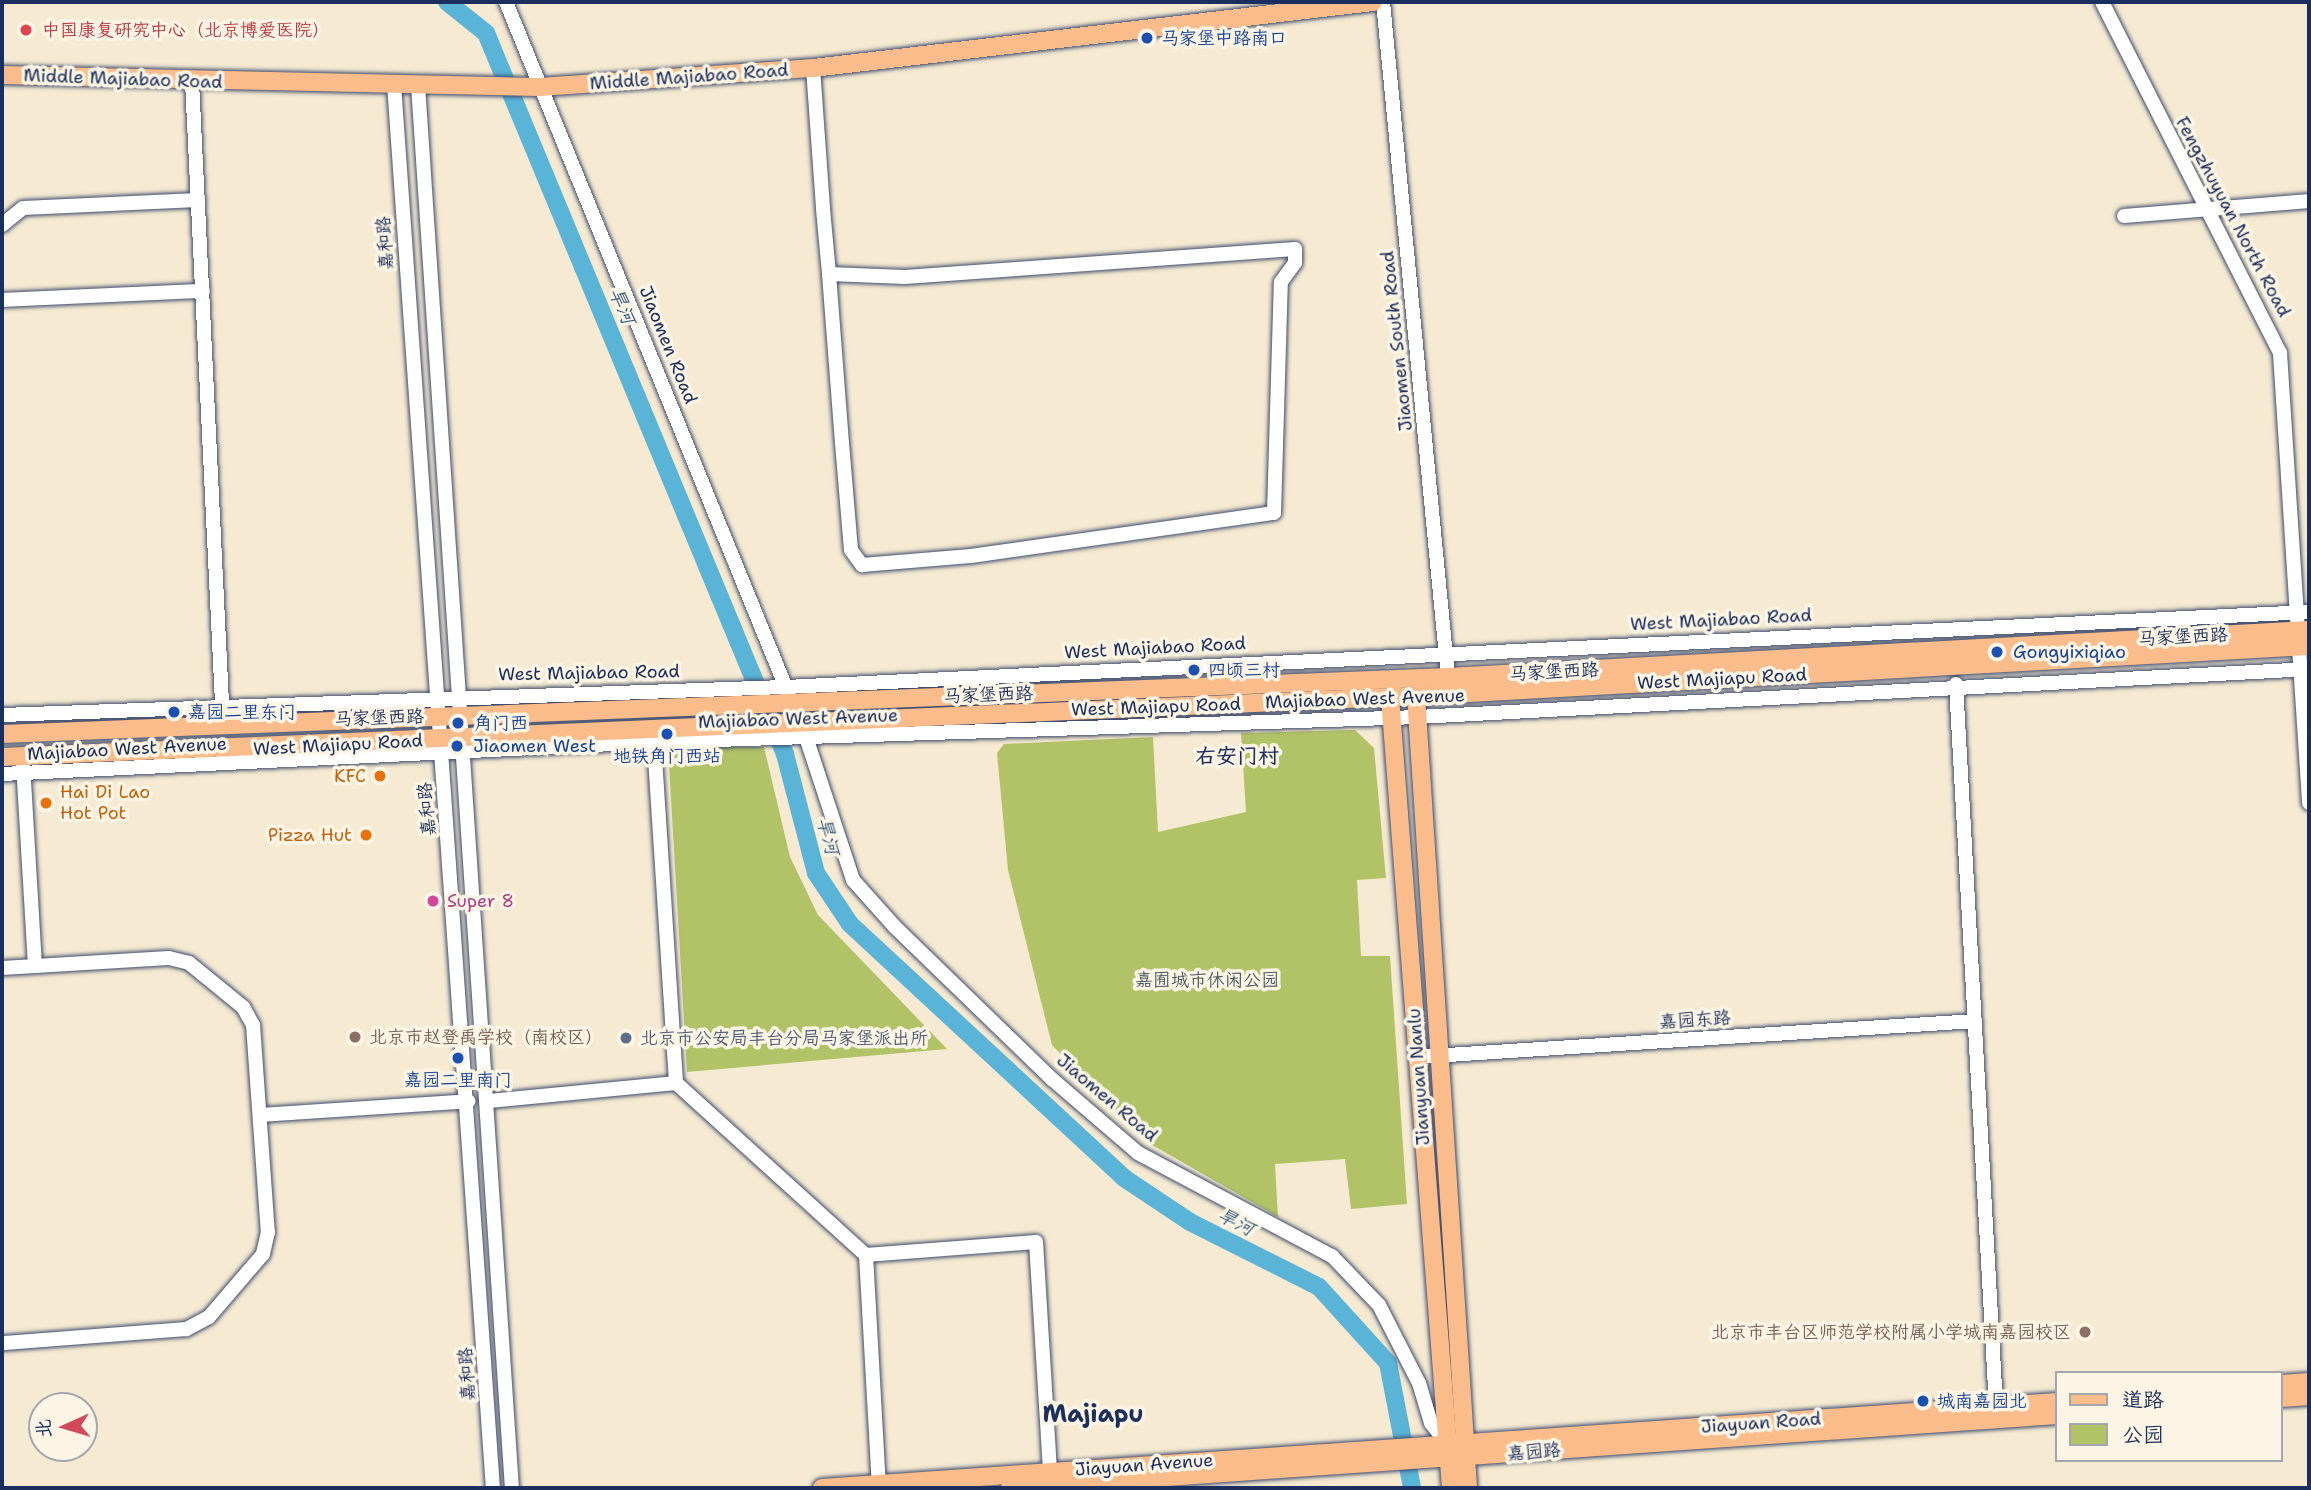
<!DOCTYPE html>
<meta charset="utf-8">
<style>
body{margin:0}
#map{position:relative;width:2311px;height:1490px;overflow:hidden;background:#f6ead2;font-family:"Shantell Sans","LXGW WenKai TC",sans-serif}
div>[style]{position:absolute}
.green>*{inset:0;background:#b2c367}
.river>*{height:18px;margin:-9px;padding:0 9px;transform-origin:9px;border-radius:9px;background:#5ab4d7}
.roads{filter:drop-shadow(0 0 2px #3c4b6f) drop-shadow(0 0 2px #3c4b6f)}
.minor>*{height:14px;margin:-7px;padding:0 7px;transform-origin:7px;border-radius:7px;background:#fff}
.major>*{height:18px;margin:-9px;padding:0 9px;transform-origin:9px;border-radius:9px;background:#fabc8b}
.dots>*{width:19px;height:19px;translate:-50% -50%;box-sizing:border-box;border:4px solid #fcf5e5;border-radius:50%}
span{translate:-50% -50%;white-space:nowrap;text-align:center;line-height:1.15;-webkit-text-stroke:7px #fcf5e5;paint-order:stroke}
.health-label{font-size:18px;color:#be3a42}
.left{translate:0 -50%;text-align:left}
.transit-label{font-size:18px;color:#164399}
.street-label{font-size:18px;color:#1b2f5e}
.food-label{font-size:18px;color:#c56008}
.right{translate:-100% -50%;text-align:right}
.hotel-label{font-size:18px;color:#b23c85}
.park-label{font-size:18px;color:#485b61}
.education-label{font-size:18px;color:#785e54}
.service-label{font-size:18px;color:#4e5e75}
.water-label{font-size:19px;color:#2e5782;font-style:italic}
.quarter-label{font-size:21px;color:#1b2f5e;font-weight:700}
.district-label{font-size:24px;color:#1b2f5e;font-weight:700}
.frame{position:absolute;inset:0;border:4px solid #1b2f5e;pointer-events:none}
.legend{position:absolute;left:2055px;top:1371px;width:228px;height:91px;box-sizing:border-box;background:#fcf5e5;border:2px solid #a2a6af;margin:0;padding:9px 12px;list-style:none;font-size:21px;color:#1b2f5e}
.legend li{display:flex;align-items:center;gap:14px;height:35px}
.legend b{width:35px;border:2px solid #a2a6af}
.north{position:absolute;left:28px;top:1392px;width:70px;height:70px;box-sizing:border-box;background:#fcf5e5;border:2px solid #a2a6af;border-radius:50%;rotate:266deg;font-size:19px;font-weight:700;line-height:28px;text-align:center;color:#1b2f5e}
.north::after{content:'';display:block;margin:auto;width:24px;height:32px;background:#d1495b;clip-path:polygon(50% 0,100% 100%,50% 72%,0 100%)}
</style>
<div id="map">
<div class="green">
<i style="clip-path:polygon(1355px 730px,1374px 748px,1386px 878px,1357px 880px,1361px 956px,1390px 956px,1407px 1204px,1351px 1209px,1345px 1159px,1275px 1164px,1278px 1217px,1147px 1142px,1052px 1045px,1008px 870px,997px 753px,1004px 744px,1153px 737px,1158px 832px,1246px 812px,1241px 733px)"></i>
<i style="clip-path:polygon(668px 747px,764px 747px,790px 857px,818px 915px,947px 1049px,687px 1072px)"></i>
</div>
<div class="river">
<i style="left:447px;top:2px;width:50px;rotate:38.5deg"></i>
<i style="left:486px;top:33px;width:781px;rotate:67.48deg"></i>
<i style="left:785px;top:754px;width:123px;rotate:75.4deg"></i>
<i style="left:816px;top:873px;width:61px;rotate:56.3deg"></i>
<i style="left:850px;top:924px;width:374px;rotate:42.8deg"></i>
<i style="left:1124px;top:1178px;width:79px;rotate:33.7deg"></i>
<i style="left:1190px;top:1222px;width:144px;rotate:26.7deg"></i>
<i style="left:1319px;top:1287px;width:103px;rotate:47.8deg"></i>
<i style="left:1388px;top:1363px;width:127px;rotate:79.1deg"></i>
</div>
<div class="roads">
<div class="minor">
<i style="left:506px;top:2px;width:749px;rotate:67.79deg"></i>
<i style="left:1383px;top:2px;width:678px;rotate:84.5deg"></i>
<i style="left:2102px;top:2px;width:394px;rotate:63.1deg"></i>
<i style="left:2280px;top:353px;width:451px;rotate:86.3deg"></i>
<i style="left:813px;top:68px;width:141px;rotate:85.9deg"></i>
<i style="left:823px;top:209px;width:65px;rotate:84.7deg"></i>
<i style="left:829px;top:274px;width:169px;rotate:85.6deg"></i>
<i style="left:842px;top:443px;width:107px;rotate:85.2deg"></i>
<i style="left:851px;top:550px;width:19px;rotate:54deg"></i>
<i style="left:862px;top:565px;width:109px;rotate:-4.7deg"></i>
<i style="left:971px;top:556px;width:306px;rotate:-8.1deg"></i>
<i style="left:1274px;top:513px;width:231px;rotate:-88.3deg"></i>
<i style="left:1281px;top:282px;width:24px;rotate:-54deg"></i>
<i style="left:1295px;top:263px;width:14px;rotate:-90deg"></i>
<i style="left:1295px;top:249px;width:391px;rotate:175.9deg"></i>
<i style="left:905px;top:277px;width:76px;rotate:-177.7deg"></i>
<i style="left:192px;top:81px;width:624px;rotate:87.24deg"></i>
<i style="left:394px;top:84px;width:1407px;rotate:85.97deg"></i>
<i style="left:418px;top:85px;width:1406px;rotate:86.17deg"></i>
<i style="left:2124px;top:216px;width:186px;rotate:-4.6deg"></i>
<i style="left:2px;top:225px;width:27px;rotate:-39deg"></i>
<i style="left:23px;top:208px;width:175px;rotate:-2.6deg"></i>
<i style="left:2px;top:300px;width:201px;rotate:-2.6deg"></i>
<i style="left:1956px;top:684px;width:724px;rotate:86.83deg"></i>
<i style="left:2px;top:715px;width:784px;rotate:-2.05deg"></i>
<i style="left:786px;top:687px;width:1525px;rotate:-2.82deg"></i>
<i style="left:804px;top:731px;width:157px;rotate:71.8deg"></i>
<i style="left:853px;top:880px;width:63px;rotate:48.2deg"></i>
<i style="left:895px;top:927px;width:219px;rotate:44.1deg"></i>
<i style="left:1052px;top:1079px;width:113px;rotate:40.7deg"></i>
<i style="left:1138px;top:1153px;width:220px;rotate:28deg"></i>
<i style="left:1332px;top:1256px;width:68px;rotate:46.2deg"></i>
<i style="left:1379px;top:1305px;width:88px;rotate:62.9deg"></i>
<i style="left:1419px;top:1383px;width:42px;rotate:73.3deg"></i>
<i style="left:1431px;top:1423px;width:28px;rotate:52deg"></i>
<i style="left:654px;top:742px;width:342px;rotate:86.3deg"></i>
<i style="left:676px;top:1083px;width:256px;rotate:42.2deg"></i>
<i style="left:866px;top:1255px;width:233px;rotate:86.8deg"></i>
<i style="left:23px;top:764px;width:201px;rotate:86.6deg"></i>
<i style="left:2px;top:774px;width:653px;rotate:-2.81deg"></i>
<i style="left:654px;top:742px;width:764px;rotate:-1.87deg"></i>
<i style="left:1418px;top:717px;width:892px;rotate:-3.08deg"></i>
<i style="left:2px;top:968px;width:167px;rotate:-3.4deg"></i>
<i style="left:169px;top:958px;width:21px;rotate:14deg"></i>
<i style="left:189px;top:963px;width:70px;rotate:39.2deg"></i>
<i style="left:243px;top:1007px;width:21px;rotate:61deg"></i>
<i style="left:253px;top:1025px;width:208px;rotate:85.9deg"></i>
<i style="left:268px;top:1232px;width:23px;rotate:103deg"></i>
<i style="left:263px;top:1254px;width:83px;rotate:130.6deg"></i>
<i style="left:209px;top:1317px;width:26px;rotate:152deg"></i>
<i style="left:186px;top:1329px;width:185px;rotate:175.6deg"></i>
<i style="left:1417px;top:1057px;width:559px;rotate:-3.69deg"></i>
<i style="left:489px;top:1101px;width:188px;rotate:-5.5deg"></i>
<i style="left:260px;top:1115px;width:209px;rotate:-3.8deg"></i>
<i style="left:866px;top:1255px;width:170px;rotate:-4.4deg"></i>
<i style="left:1036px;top:1242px;width:230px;rotate:86.5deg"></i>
</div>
<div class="major">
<i style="left:2px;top:75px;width:538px;rotate:1.28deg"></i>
<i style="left:540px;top:87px;width:274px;rotate:-4deg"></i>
<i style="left:813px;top:68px;width:564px;rotate:-6.72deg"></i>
<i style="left:1416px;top:696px;width:794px;rotate:86.24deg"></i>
<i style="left:1390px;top:697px;width:793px;rotate:85.59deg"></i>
<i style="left:2px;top:734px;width:1447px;rotate:-2.26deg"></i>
<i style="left:1448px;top:677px;width:862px;rotate:-3.12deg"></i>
<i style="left:2px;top:757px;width:1415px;rotate:-2.47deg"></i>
<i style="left:1416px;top:696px;width:894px;rotate:-3.2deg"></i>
<i style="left:2281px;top:1384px;width:28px;rotate:-4deg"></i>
<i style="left:2281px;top:1398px;width:28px;rotate:-4deg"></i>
<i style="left:822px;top:1488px;width:1238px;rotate:-3.98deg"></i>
<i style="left:1010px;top:1488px;width:1050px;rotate:-3.99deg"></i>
</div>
</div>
<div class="dots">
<i style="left:26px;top:30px;background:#e0444e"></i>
<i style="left:1147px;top:38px;background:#1a4fb4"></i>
<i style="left:1997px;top:652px;background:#1a4fb4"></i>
<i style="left:1194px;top:670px;background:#1a4fb4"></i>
<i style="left:174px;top:712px;background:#1a4fb4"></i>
<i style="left:458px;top:723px;background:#1a4fb4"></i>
<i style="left:667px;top:734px;background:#1a4fb4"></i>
<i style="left:457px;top:746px;background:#1a4fb4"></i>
<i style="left:380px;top:776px;background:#e8710a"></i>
<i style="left:46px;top:803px;background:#e8710a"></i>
<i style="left:366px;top:835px;background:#e8710a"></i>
<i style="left:433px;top:901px;background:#d1479c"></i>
<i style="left:355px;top:1037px;background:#8d6e63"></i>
<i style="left:626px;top:1038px;background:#5c6f8a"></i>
<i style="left:458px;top:1058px;background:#1a4fb4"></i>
<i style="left:2085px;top:1332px;background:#8d6e63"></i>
<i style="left:1923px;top:1401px;background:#1a4fb4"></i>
</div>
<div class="health-label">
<span class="left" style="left:42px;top:30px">中国康复研究中心（北京博爱医院）</span>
</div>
<div class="transit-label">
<span class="left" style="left:1161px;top:38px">马家堡中路南口</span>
<span class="left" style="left:2013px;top:652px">Gongyixiqiao</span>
<span class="left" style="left:1208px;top:670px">四顷三村</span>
<span class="left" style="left:188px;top:712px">嘉园二里东门</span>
<span class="left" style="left:474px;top:723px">角门西</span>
<span class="left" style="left:473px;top:746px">Jiaomen West</span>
<span style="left:667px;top:756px">地铁角门西站</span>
<span style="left:458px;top:1080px">嘉园二里南门</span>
<span class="left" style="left:1937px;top:1401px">城南嘉园北</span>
</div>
<div class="street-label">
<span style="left:689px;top:77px;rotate:-4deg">Middle Majiabao Road</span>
<span style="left:123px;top:79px;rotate:2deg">Middle Majiabao Road</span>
<span style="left:2233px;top:217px;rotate:62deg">Fengzhuyuan North Road</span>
<span style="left:385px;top:243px;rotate:-94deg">嘉和路</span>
<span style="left:1397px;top:341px;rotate:-96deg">Jiaomen South Road</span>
<span style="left:668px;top:345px;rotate:68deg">Jiaomen Road</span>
<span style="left:1721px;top:620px;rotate:-3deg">West Majiabao Road</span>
<span style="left:2183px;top:637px;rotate:-3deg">马家堡西路</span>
<span style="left:1155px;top:648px;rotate:-3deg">West Majiabao Road</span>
<span style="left:1554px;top:672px;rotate:-3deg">马家堡西路</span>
<span style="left:589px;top:673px;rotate:-1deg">West Majiabao Road</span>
<span style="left:1722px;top:679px;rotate:-3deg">West Majiapu Road</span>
<span style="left:988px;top:695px;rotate:-2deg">马家堡西路</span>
<span style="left:1365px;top:699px;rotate:-2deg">Majiabao West Avenue</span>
<span style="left:1156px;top:707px;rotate:-2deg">West Majiapu Road</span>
<span style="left:379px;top:718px;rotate:-2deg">马家堡西路</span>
<span style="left:798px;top:719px;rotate:-2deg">Majiabao West Avenue</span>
<span style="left:338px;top:745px;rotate:-3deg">West Majiapu Road</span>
<span style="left:127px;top:749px;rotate:-3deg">Majiabao West Avenue</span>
<span style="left:427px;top:809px;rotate:-95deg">嘉和路</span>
<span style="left:1695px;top:1020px;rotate:-4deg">嘉园东路</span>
<span style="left:1419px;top:1077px;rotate:-94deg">Jianyuan Nanlu</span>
<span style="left:1107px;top:1098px;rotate:40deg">Jiaomen Road</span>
<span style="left:467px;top:1374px;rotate:-94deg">嘉和路</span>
<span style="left:1761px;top:1423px;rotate:-4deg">Jiayuan Road</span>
<span style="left:1534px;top:1452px;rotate:-5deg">嘉园路</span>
<span style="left:1144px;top:1465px;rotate:-4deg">Jiayuan Avenue</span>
</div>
<div class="food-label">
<span class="right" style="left:366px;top:776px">KFC</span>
<span class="left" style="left:60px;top:803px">Hai Di Lao<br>Hot Pot</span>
<span class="right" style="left:352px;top:835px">Pizza Hut</span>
</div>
<div class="hotel-label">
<span class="left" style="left:447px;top:901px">Super 8</span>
</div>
<div class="park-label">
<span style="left:1207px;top:980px">嘉囿城市休闲公园</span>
</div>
<div class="education-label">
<span class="left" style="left:369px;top:1037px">北京市赵登禹学校（南校区）</span>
<span class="right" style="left:2071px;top:1332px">北京市丰台区师范学校附属小学城南嘉园校区</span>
</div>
<div class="service-label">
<span class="left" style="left:640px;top:1038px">北京市公安局丰台分局马家堡派出所</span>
</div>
<div class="water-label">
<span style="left:622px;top:306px;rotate:67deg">旱河</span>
<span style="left:828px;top:836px;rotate:75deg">旱河</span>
<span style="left:1236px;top:1222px;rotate:27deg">旱河</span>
</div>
<div class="quarter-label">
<span style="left:1237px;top:756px">右安门村</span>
</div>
<div class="district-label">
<span style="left:1093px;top:1415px">Majiapu</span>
</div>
<div class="frame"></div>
<ul class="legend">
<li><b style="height:9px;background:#fabc8b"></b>道路</li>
<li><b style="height:19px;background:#b2c367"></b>公园</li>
</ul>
<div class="north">北</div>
</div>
